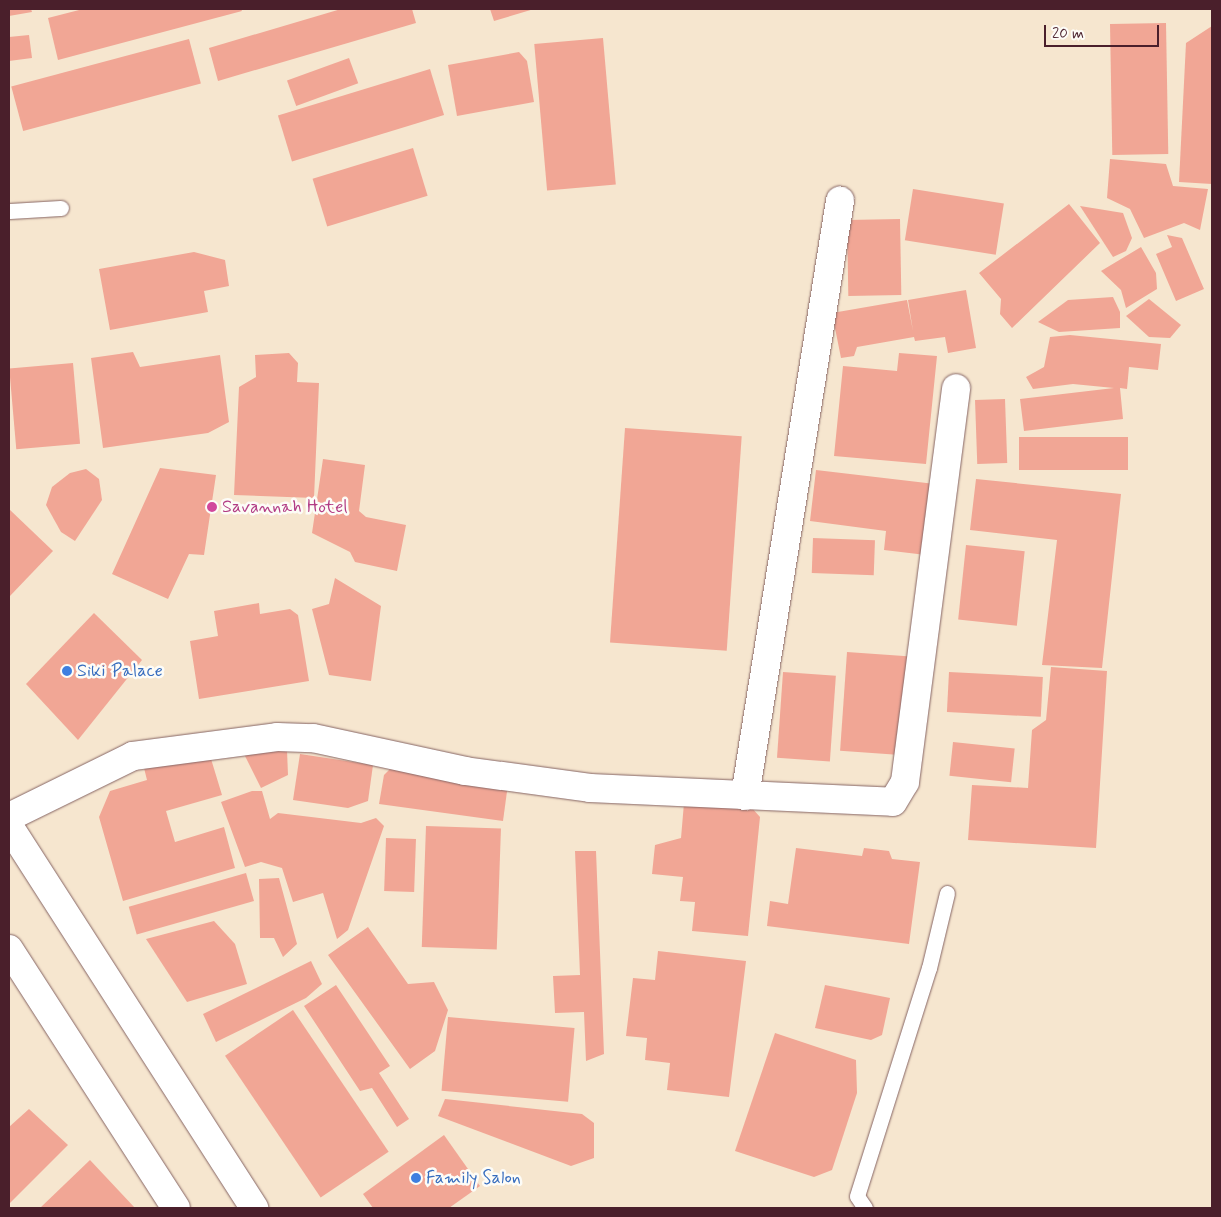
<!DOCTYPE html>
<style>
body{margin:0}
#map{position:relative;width:1221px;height:1217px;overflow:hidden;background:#f6e6cf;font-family:Mynerve,sans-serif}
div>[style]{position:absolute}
.building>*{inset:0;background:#f1a695;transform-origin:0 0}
.roads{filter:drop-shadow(0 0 1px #866564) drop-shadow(0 0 1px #866564)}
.lane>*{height:15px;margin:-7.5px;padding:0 7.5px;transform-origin:7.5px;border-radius:7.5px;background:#fff}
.street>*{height:28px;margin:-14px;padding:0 14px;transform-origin:14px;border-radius:14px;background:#fff}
.primary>*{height:28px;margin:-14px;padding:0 14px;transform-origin:14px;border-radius:14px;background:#fff}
.dots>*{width:14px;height:14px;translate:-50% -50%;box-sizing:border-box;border:2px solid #fdfcf7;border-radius:50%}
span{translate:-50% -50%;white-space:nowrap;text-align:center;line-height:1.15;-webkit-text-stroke:5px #fdfcf7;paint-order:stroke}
.hotel-label{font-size:18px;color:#b23c85}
.left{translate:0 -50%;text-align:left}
.shop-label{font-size:18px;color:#366cbe}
.frame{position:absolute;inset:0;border:10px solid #4a1f2b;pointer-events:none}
.scale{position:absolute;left:1044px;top:25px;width:115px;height:22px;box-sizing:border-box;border:2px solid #4a1f2b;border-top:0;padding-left:6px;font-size:15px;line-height:18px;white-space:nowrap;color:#4a1f2b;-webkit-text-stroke:4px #fdfcf7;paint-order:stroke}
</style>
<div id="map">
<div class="building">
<i style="clip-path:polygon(9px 9px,31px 9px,32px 12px,9px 16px)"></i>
<i style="clip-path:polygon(83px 9px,241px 9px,242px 11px,58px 60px,48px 18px)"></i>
<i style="clip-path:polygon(341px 9px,412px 9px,416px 23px,218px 81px,209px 48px)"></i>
<i style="clip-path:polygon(490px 9px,534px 9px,494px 21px)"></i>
<i style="left:1166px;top:23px;width:131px;height:56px;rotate:89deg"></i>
<i style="clip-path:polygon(1212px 26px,1212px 184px,1179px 182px,1186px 43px)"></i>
<i style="clip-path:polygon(29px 35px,32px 58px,9px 61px,9px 37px)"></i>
<i style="left:603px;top:38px;width:147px;height:69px;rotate:85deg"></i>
<i style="left:189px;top:39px;width:46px;height:184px;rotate:75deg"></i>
<i style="clip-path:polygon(519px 52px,527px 61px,534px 102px,457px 116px,448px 65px)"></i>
<i style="left:349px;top:58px;width:27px;height:66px;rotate:70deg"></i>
<i style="left:430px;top:69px;width:48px;height:159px;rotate:73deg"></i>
<i style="left:413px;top:148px;width:50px;height:105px;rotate:73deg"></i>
<i style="clip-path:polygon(1110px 159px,1166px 164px,1173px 186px,1208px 189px,1200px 230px,1184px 223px,1144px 238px,1130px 209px,1107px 198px)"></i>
<i style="left:913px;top:189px;width:92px;height:52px;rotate:9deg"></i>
<i style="clip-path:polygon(1069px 204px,1100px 243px,1012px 328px,1000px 314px,1001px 299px,979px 273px)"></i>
<i style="clip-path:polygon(1080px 206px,1123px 213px,1132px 238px,1126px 251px,1113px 257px)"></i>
<i style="left:900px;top:219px;width:76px;height:53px;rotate:89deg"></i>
<i style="clip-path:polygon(1167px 235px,1182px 238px,1204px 289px,1176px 301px,1156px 254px,1172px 247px)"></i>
<i style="clip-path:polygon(1141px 247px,1156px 273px,1157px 289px,1126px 308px,1121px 290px,1101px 271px)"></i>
<i style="clip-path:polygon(194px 252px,225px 260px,229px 286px,204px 291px,208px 312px,110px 330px,99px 269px)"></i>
<i style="clip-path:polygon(966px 290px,976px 348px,948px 353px,945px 337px,915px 341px,914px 337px,857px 347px,854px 356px,841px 358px,832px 313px,907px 300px,913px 331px,908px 300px)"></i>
<i style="clip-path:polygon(1113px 297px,1120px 312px,1120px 328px,1059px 332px,1038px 322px,1068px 300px)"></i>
<i style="clip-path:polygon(1149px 299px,1181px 325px,1170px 338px,1149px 337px,1126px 316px)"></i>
<i style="clip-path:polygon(1070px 335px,1161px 344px,1158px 370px,1129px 367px,1127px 389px,1120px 388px,1123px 419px,1024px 431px,1020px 399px,1114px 388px,1073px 384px,1033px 389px,1026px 377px,1044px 367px,1050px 337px)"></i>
<i style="clip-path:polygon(133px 352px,140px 367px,220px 355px,229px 422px,208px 433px,103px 448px,91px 358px)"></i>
<i style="clip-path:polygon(289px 353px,298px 363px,297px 382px,319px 383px,314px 498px,234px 495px,239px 387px,256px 377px,255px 355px)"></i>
<i style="clip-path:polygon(899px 353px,937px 356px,926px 464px,834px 456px,843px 366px,897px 371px)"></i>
<i style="left:73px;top:363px;width:81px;height:64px;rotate:85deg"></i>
<i style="left:1005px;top:399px;width:64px;height:30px;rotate:88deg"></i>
<i style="left:625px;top:428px;width:117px;height:215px;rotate:4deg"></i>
<i style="left:1128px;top:437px;width:33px;height:109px;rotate:90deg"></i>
<i style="clip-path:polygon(323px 459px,365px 465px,359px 511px,366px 517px,406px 525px,397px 571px,355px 562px,350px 552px,312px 533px)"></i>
<i style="clip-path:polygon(160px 468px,216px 475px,204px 555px,189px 554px,168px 599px,112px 574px)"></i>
<i style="clip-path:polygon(86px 469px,99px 479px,102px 500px,75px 541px,61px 532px,46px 505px,52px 487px,70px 473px)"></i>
<i style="clip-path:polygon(816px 470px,935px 484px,926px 555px,884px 550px,886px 531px,810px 521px)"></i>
<i style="clip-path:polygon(976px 479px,1121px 494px,1102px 668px,1042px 665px,1057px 540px,970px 530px)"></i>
<i style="clip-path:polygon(9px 509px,53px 551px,9px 597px)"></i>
<i style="left:813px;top:538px;width:62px;height:35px;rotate:2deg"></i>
<i style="left:966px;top:545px;width:59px;height:75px;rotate:6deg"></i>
<i style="clip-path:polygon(335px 578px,381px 606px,371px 681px,329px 675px,312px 609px,329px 604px)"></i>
<i style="clip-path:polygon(259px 603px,260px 614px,290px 609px,298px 615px,309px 681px,199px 699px,190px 641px,218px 636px,214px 611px)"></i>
<i style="clip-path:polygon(94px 613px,142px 660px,78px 740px,26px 684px)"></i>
<i style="left:847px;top:652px;width:64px;height:99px;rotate:4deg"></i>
<i style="clip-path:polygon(1051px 667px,1107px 671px,1096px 848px,968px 840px,972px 785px,1028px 788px,1032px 730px,1046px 720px)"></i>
<i style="left:783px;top:672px;width:53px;height:86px;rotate:4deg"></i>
<i style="left:949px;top:672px;width:94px;height:40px;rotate:3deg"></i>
<i style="left:953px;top:742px;width:62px;height:34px;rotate:6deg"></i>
<i style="clip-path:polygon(208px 749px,222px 795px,166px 811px,175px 842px,224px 827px,235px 868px,123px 901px,99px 817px,110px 791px,147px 780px,144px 768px)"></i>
<i style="clip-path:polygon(287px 750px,288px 775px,261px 788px,243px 752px)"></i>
<i style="clip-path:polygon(300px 754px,373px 765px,368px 801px,348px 808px,293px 800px)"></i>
<i style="clip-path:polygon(391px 768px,508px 784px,503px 821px,379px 804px,384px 775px)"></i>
<i style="clip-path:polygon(252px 791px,262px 791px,270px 819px,278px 813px,361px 823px,376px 818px,384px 826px,348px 930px,337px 939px,323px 893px,293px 902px,282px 868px,261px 862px,245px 867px,221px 802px)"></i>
<i style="clip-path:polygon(684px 803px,751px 807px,760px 817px,748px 936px,692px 931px,695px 902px,680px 901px,683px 877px,652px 874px,655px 845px,681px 838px)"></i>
<i style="left:426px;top:826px;width:75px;height:121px;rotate:2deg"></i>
<i style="left:386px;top:838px;width:30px;height:53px;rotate:2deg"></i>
<i style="clip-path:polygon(796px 848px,862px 856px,864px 848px,889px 851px,892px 859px,920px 862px,909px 944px,767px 926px,770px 901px,788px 904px)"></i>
<i style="clip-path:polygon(575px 851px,596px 851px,604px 1054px,586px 1061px,584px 1012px,555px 1013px,553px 976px,580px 975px)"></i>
<i style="left:246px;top:873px;width:29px;height:122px;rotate:74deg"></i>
<i style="clip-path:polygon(279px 878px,297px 944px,283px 957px,274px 938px,260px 938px,259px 879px)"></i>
<i style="clip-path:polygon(214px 921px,235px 944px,247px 984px,187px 1002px,146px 939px)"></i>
<i style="clip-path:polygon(368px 927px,408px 984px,434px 982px,448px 1010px,435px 1051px,410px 1069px,328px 955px)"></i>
<i style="clip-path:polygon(658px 951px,746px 961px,729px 1097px,667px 1090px,670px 1063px,645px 1060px,647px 1038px,626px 1036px,633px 978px,655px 980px)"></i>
<i style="clip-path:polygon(311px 961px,322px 984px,306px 998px,216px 1042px,203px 1014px)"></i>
<i style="clip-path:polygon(336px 985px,390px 1066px,379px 1073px,409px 1119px,397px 1127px,372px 1088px,360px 1091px,304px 1006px)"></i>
<i style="clip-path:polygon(825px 985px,890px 998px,882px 1035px,871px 1040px,815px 1028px)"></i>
<i style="left:293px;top:1010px;width:171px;height:82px;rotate:56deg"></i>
<i style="left:448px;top:1017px;width:127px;height:74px;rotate:5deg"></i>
<i style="clip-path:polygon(775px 1033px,856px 1060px,857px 1093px,832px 1170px,814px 1177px,735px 1151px)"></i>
<i style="clip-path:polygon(445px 1099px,582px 1114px,594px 1123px,594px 1158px,571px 1166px,438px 1116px)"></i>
<i style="clip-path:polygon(29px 1109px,68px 1145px,9px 1204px,9px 1127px)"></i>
<i style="clip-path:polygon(444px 1135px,480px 1186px,449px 1208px,373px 1208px,363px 1194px)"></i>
<i style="clip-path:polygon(90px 1160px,135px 1208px,40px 1208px)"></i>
</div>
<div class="roads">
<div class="lane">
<i style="left:9px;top:211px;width:52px;rotate:-3.3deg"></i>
<i style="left:865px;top:1208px;width:14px;rotate:-124deg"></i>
<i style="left:857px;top:1196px;width:239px;rotate:-72.5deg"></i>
<i style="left:929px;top:968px;width:77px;rotate:-76.5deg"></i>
</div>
<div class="street">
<i style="left:745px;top:796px;width:603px;rotate:-80.93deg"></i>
<i style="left:9px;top:817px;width:138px;rotate:-26.2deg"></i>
<i style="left:133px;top:756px;width:145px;rotate:-7.5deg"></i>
<i style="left:277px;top:737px;width:36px;rotate:2deg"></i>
<i style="left:313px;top:738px;width:156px;rotate:12.2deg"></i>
<i style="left:465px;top:771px;width:126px;rotate:7.7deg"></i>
<i style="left:590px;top:788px;width:303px;rotate:2.6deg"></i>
<i style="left:893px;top:802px;width:23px;rotate:-59deg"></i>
<i style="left:905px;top:782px;width:397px;rotate:-82.6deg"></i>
</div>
<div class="primary">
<i style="left:9px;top:826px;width:454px;rotate:57.3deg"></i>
<i style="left:9px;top:949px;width:308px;rotate:57.2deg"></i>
</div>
</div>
<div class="dots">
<i style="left:212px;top:507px;background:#d1479c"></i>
<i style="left:67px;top:671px;background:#3f7fe0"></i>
<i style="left:416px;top:1178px;background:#3f7fe0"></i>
</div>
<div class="hotel-label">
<span class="left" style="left:222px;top:507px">Savannah Hotel</span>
</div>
<div class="shop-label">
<span class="left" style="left:77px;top:671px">Siki Palace</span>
<span class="left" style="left:426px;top:1178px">Family Salon</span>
</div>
<div class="frame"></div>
<div class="scale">20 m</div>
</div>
